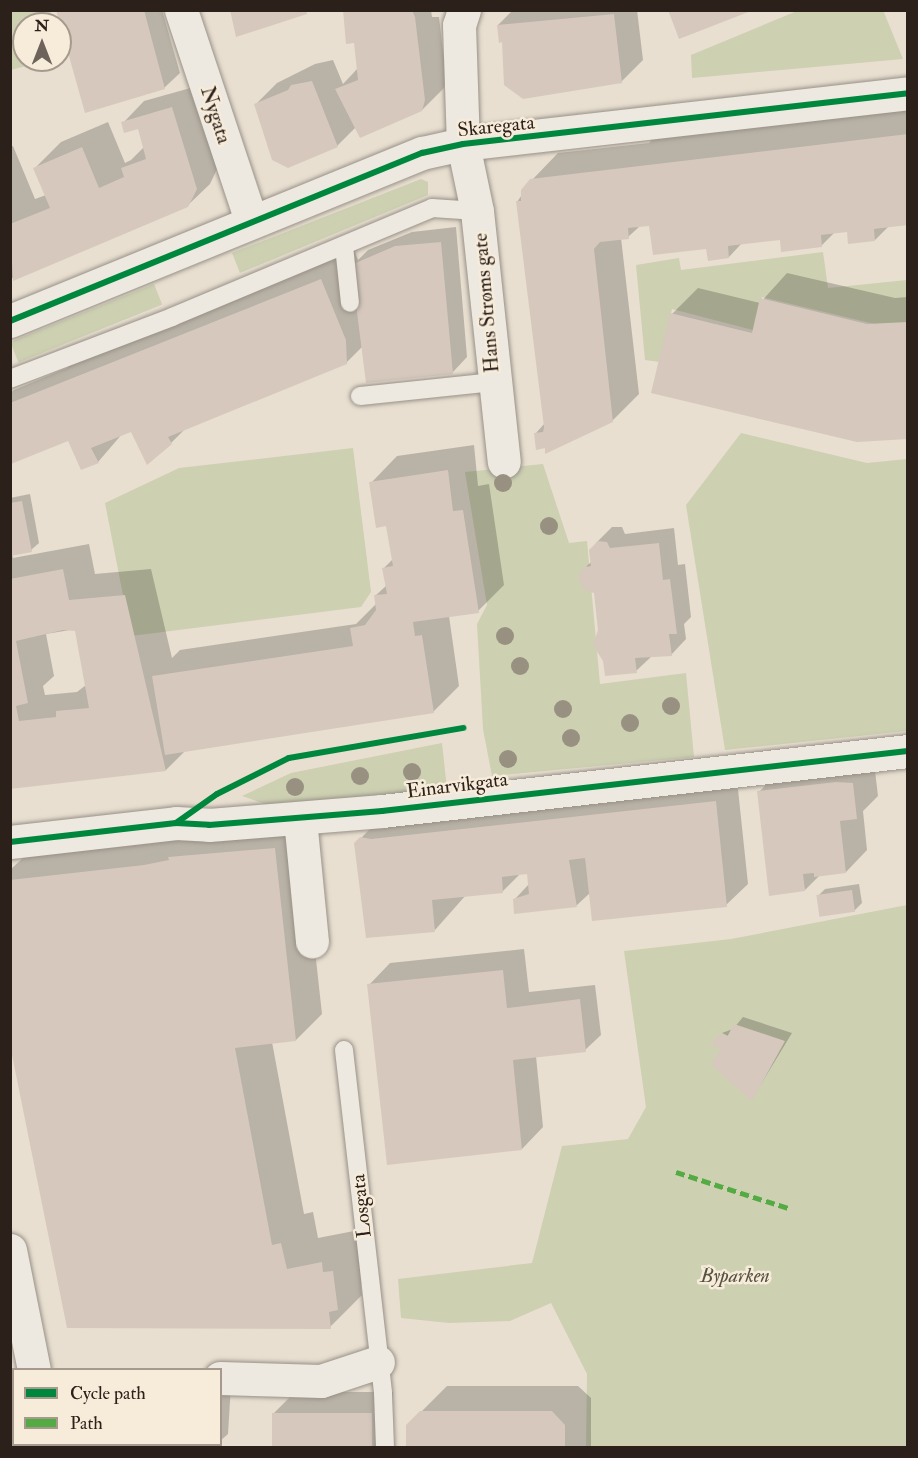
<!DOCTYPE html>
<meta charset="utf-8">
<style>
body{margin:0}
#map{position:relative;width:918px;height:1458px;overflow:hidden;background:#e8dfd0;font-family:"IM FELL Double Pica",serif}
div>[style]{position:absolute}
.green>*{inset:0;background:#cdd0b1;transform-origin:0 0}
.shadow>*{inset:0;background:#0003}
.building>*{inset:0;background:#d6c8bd;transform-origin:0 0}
.roads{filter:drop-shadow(0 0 2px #989188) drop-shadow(0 0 2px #989188)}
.lane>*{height:18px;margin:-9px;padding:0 9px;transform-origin:9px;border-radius:9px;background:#ede8e0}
.street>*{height:33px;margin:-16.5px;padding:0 16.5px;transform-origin:16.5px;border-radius:16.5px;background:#ede8e0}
.secondary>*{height:33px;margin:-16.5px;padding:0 16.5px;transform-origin:16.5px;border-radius:16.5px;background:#ede8e0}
.quiet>*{height:4.5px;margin-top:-2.25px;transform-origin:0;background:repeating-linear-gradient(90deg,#54aa43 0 9px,transparent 0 13.5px)}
.cycleway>*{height:6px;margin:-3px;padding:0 3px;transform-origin:3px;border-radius:3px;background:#00873e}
.trees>*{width:18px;height:18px;margin:-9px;border-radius:50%;background:#989181}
span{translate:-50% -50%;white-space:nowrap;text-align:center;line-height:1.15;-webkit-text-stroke:5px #f7ecda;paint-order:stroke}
.street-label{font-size:20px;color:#2c201b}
.park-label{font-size:20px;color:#565140;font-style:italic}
.frame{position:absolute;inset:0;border:12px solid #2c201b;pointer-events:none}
.legend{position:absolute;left:12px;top:1368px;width:210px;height:78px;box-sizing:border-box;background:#f7ecda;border:2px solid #a69a8e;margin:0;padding:8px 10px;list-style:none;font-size:18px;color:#2c201b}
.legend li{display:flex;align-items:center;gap:12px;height:30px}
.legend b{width:30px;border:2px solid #a69a8e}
.north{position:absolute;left:12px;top:12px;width:60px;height:60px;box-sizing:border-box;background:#f7ecda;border:2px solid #a69a8e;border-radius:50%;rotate:0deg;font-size:16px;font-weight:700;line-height:24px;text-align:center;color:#2c201b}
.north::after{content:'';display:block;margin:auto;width:21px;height:27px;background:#6e635a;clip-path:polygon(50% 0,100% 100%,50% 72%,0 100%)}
</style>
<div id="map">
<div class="green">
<i style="clip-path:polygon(11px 10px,50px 11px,54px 24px,24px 24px,24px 60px,48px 60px,11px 70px)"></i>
<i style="clip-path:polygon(883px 10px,903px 59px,692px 78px,691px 55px,797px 11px)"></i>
<i style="clip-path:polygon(421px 179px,428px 182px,428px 195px,240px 273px,232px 253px)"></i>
<i style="clip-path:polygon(823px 252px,828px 288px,907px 280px,907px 324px,879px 325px,762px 297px,753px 330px,672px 309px,660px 362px,645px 360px,636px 265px,679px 258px,681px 270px)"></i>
<i style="left:154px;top:284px;width:22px;height:155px;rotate:68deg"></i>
<i style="clip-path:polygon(741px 433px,867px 463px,907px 459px,907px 731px,725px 750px,686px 505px)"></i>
<i style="clip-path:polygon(353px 448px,371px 592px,361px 607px,131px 636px,105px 503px,179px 468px)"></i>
<i style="clip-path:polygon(543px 464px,569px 543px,587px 541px,600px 684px,686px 673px,694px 757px,492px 776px,483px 729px,477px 624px,487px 605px,465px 472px)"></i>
<i style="clip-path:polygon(442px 743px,447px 789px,271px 806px,242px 796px,291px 773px)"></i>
<i style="clip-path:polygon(907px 905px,907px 1447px,586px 1447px,587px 1374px,551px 1303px,510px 1321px,449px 1323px,401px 1318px,398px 1279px,532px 1263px,562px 1146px,628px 1139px,646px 1107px,624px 951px,731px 939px)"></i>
</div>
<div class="shadow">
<i style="clip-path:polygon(57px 10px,162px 10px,180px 73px,164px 88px)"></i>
<i style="clip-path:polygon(345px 10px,431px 10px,432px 17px,439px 17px,446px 77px,444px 88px,422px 110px,356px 127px,337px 146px,256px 104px,277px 83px,315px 64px,333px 60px,343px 84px,358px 68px,355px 41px)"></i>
<i style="clip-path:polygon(513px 10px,637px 10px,643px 60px,621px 82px,504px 40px,498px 25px)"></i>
<i style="clip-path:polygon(194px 87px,218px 167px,210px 184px,187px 206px,10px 279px,10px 147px,13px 146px,35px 199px,46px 195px,35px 168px,61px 142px,108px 122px,125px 163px,131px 160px,144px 147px,139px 127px,123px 123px,144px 101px)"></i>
<i style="clip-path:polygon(908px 107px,908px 223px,889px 226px,875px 240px,848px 230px,835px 232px,821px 246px,781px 239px,742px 243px,729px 257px,651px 224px,640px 226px,628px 237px,621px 238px,639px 394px,612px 421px,546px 447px,536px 433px,545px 423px,517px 202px,532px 180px,558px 153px,649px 143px,654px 137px)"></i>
<i style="clip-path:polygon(456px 227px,467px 357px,452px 373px,363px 346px,346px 363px,185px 429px,171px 443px,131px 430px,123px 433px,98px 462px,69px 438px,10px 460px,10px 393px,14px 390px,67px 368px,74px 361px,353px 248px,358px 260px,368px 250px,412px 232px)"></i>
<i style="clip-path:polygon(787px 273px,895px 298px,908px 297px,908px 437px,672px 314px,698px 288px,760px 303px)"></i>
<i style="clip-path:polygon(evenodd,474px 445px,478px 486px,489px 484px,504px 585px,478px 611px,449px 616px,459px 686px,433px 712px,186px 750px,166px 770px,10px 787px,10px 498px,30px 494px,39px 543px,31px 550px,12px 554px,13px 558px,89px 544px,95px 574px,151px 569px,172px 658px,180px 650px,356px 624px,376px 604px,375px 596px,387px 585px,384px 568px,393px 559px,388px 525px,371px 483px,397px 456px,474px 445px,76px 629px,86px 685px,77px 692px,45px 695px,43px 686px,54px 676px,46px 634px,76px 629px)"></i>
<i style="clip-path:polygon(612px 527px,622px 527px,625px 534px,674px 528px,678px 565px,685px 564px,691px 617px,684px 624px,686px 639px,671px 655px,652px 656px,636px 671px,599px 630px,595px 592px,581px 572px,592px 561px,596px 543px)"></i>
<i style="clip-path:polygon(874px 762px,878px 796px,863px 811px,867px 850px,846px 872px,820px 875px,805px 890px,759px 792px,780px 770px)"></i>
<i style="clip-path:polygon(737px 780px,748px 884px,726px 905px,591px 892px,577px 905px,515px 899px,529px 884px,528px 872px,521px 873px,502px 892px,466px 895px,435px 930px,361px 838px,393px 806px)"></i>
<i style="clip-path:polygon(301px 823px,322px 1014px,296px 1040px,272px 1042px,304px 1214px,313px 1212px,318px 1238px,354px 1231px,355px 1241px,365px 1240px,370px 1277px,361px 1285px,362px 1295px,330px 1327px,10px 1027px,10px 870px,25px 856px)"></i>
<i style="clip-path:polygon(859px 884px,862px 903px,854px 911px,818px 896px,825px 889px)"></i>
<i style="clip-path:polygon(524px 949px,529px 992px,595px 985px,601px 1035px,585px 1050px,536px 1056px,543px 1127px,522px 1149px,369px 985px,390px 963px)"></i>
<i style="clip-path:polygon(743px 1017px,792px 1033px,752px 1099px,734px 1039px,722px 1033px,733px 1029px)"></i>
<i style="clip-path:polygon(220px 1385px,231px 1385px,228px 1434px,220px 1441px)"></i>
<i style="clip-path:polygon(447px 1386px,578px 1386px,591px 1398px,591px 1448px,408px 1448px,408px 1425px)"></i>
<i style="clip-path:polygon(295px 1392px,393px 1392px,393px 1448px,275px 1448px,274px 1413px)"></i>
<i style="clip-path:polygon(14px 1403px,14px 1444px,43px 1448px,10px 1448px)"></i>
<i style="clip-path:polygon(92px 1444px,217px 1444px,214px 1448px)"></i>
</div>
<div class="building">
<i style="clip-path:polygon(56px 10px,144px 10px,165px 89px,85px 113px)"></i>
<i style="clip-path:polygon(230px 10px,306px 10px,307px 14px,236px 37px)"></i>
<i style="clip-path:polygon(343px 10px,412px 10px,415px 17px,425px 100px,422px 111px,360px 138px,335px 89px,358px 80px,354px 43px,346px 44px)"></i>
<i style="clip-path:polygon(668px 10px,751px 10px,751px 11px,679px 39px)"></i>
<i style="clip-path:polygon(614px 14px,622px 83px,523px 99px,504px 85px,502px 42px,499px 43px,497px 25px)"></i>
<i style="clip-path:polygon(312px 81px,338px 147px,288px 168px,272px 160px,254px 104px,288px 90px,291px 85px)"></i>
<i style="clip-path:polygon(172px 107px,197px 189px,188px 207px,13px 281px,10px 224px,50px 208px,33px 168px,82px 147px,99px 188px,124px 177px,121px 168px,146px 159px,138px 129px,124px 133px,121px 122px)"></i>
<i style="clip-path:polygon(908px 134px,908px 225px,874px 229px,875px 241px,848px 244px,847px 232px,821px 235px,822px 247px,781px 252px,780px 240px,728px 246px,729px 258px,708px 261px,706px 249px,653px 255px,649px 226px,628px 228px,629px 239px,600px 242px,594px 249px,613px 422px,545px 454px,545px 448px,536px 450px,534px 433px,543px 432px,544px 427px,516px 201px,521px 201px,521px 190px,530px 179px)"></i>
<i style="clip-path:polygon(441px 242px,453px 374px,366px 383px,351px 265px,395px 246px)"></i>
<i style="clip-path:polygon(321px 279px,346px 340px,347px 364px,168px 437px,172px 444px,147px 465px,131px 432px,91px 448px,99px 463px,81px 470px,68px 441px,11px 464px,10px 403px)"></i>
<i style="clip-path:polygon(760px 298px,867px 324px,908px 322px,908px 439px,857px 442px,651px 393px,670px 313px,752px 333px)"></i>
<i style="clip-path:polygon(448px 470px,453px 511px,463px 510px,479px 613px,413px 622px,415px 636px,422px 635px,434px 713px,165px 755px,152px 676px,353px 646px,350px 628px,365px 625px,376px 610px,374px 595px,387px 594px,382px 568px,393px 566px,386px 526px,376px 528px,369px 482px)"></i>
<i style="clip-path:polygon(22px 501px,32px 552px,10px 556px,10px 503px)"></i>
<i style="clip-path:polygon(598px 541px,607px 542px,610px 548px,659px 543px,663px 580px,670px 579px,677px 634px,669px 634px,672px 656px,635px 658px,637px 673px,605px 676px,603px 661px,593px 645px,598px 630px,594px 593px,584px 590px,578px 577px,583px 567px,591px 566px,589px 550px)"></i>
<i style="clip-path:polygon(evenodd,63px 569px,69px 600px,125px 595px,166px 771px,10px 789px,10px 579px,63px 569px,63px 630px,75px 631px,89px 708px,56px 711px,56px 717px,19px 721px,16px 706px,28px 703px,16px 641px,63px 630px)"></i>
<i style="clip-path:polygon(836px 782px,853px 783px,857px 819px,840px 821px,846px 873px,814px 877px,814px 873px,803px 874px,805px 891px,769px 896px,757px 791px)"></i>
<i style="clip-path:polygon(716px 801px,727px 907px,592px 921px,585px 858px,569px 860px,577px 907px,514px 914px,513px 899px,529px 894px,527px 874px,502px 877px,503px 893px,432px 900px,435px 932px,366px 938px,354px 843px,360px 837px,371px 839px)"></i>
<i style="clip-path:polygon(275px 848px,296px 1041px,235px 1048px,272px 1245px,281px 1243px,287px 1269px,322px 1262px,323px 1272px,333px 1271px,338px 1310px,329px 1312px,331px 1329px,67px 1328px,10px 1045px,10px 880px,144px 865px,169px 860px,168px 857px)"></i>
<i style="left:852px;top:890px;width:22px;height:36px;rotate:82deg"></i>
<i style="clip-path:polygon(503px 970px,507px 1008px,580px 999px,586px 1052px,513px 1060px,522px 1150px,387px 1165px,367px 984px)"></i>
<i style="clip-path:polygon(734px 1024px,785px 1041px,752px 1101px,711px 1065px,721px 1048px,713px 1047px,713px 1040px,721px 1034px,727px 1037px)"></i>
<i style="clip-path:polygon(420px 1411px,552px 1411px,565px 1425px,565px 1448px,406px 1448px,406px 1425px)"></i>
<i style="left:272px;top:1413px;width:100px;height:35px"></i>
<i style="left:90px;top:1444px;width:115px;height:4px"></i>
</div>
<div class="roads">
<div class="lane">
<i style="left:344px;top:246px;width:57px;rotate:84deg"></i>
<i style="left:10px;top:379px;width:173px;rotate:-20.9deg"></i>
<i style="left:172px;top:317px;width:282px;rotate:-22.7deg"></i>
<i style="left:432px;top:208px;width:45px;rotate:3.8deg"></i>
<i style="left:360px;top:396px;width:135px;rotate:-6deg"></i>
<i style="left:344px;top:1050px;width:345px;rotate:83.5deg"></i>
<i style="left:383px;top:1393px;width:55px;rotate:87.9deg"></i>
</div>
<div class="street">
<i style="left:181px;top:10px;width:221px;rotate:71.6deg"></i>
<i style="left:464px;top:10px;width:16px;rotate:108deg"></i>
<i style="left:459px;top:25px;width:119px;rotate:88.1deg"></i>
<i style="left:463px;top:144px;width:68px;rotate:78.2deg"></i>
<i style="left:477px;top:211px;width:252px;rotate:83.9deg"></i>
<i style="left:10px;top:321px;width:445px;rotate:-22.2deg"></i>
<i style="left:422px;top:153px;width:42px;rotate:-12.4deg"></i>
<i style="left:463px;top:144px;width:448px;rotate:-6.5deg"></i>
<i style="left:300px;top:819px;width:123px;rotate:84.4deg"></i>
<i style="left:10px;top:842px;width:167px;rotate:-6.5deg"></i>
<i style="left:176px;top:823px;width:33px;rotate:3deg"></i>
<i style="left:209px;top:825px;width:174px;rotate:-4.6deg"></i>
<i style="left:382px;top:811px;width:529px;rotate:-6.51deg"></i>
<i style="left:220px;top:1378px;width:101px;rotate:1.7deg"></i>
<i style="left:321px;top:1381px;width:60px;rotate:-18.4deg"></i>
<i style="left:10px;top:1394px;width:4px"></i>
</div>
<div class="secondary">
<i style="left:10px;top:1250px;width:122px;rotate:78.7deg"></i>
<i style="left:49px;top:1444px;width:4px;rotate:76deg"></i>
</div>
</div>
<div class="quiet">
<i style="left:676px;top:1172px;width:121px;rotate:17.8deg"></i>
</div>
<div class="cycleway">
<i style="left:10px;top:321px;width:445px;rotate:-22.2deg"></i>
<i style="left:422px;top:153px;width:42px;rotate:-12.4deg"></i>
<i style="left:463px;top:144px;width:448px;rotate:-6.5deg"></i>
<i style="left:176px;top:823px;width:50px;rotate:-35.3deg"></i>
<i style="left:217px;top:794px;width:80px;rotate:-26.6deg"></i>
<i style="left:289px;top:758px;width:177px;rotate:-9.8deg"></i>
<i style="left:10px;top:842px;width:167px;rotate:-6.5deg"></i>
<i style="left:176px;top:823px;width:33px;rotate:3deg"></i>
<i style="left:209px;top:825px;width:174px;rotate:-4.6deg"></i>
<i style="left:382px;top:811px;width:529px;rotate:-6.51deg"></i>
</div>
<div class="trees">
<i style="left:503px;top:483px"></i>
<i style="left:549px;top:526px"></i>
<i style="left:505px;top:636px"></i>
<i style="left:520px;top:666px"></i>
<i style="left:671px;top:706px"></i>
<i style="left:563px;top:709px"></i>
<i style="left:630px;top:723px"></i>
<i style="left:571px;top:738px"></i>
<i style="left:508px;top:759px"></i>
<i style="left:412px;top:772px"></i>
<i style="left:360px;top:776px"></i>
<i style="left:295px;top:787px"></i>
</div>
<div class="street-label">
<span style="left:216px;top:115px;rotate:72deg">Nygata</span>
<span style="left:496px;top:126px;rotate:-6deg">Skaregata</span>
<span style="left:486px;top:303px;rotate:-95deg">Hans Strøms gate</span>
<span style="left:457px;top:785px;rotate:-7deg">Einarvikgata</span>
<span style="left:361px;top:1206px;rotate:-96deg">Losgata</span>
</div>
<div class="park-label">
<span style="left:735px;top:1275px">Byparken</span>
</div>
<div class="frame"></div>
<ul class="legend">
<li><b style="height:8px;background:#00873e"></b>Cycle path</li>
<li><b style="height:8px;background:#54aa43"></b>Path</li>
</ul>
<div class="north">N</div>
</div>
